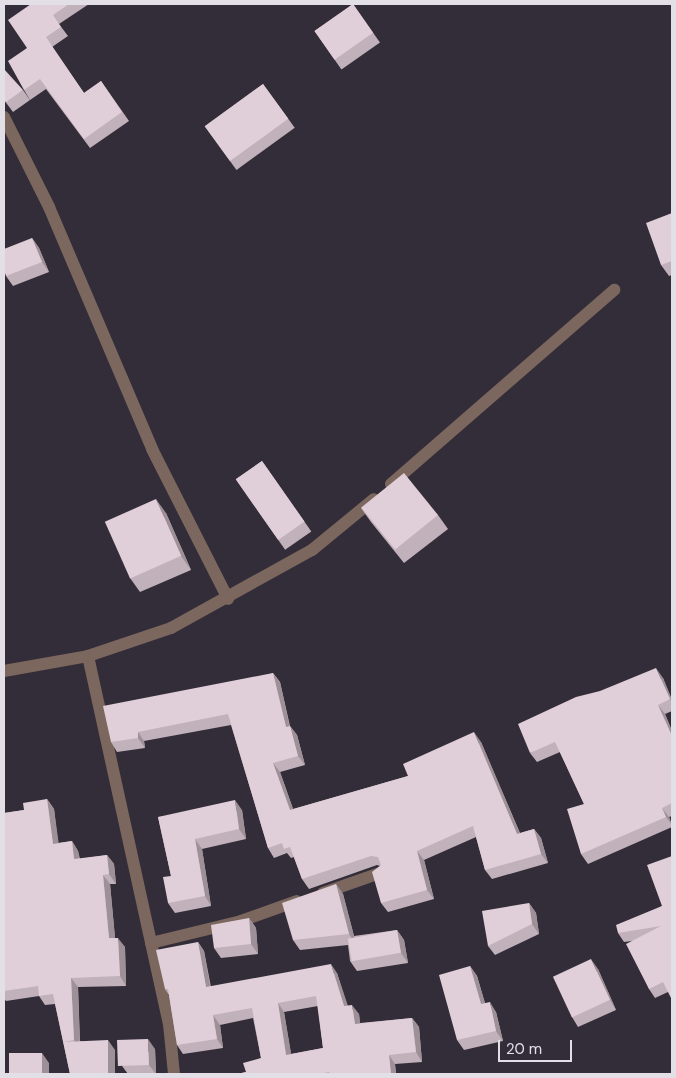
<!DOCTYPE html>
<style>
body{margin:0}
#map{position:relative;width:676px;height:1078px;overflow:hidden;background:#332d3a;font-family:"DM Sans",sans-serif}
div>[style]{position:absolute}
.street>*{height:12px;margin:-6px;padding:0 6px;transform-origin:6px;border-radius:6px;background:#7b675d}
.wall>*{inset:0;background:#c1b1ba;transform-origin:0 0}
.shaded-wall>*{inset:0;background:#9d9097}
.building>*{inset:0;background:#e0ced8;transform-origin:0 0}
span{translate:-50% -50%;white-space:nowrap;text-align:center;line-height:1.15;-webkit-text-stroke:5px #332d3a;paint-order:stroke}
.frame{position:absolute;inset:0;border:5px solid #e2dfe7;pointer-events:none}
.scale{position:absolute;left:498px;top:1040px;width:74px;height:22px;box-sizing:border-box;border:2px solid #e2dfe7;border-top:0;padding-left:6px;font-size:15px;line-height:18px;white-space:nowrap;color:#e2dfe7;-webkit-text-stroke:4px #332d3a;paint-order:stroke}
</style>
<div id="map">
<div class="street">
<i style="left:4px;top:117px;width:101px;rotate:63.4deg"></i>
<i style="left:49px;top:207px;width:263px;rotate:66.9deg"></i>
<i style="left:152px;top:449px;width:168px;rotate:63.1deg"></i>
<i style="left:391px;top:484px;width:296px;rotate:-41deg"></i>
<i style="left:88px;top:656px;width:377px;rotate:77.6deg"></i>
<i style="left:169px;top:1024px;width:50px;rotate:84.3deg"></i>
<i style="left:4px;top:671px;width:85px;rotate:-10.1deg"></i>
<i style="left:88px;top:656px;width:88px;rotate:-18.6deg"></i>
<i style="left:171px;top:628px;width:161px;rotate:-29deg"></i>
<i style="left:312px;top:550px;width:80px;rotate:-39.4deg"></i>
<i style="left:323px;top:893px;width:60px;rotate:-19.3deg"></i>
<i style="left:151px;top:943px;width:93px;rotate:-13.7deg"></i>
<i style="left:241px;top:921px;width:59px;rotate:-19.7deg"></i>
</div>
<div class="wall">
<i style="clip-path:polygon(31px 4px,89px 4px,59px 24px,68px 36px,52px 47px,84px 93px,101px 81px,129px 121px,90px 148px,46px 89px,30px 100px,24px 90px)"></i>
<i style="left:353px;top:4px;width:47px;height:47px;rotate:55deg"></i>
<i style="left:263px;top:84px;width:54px;height:72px;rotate:54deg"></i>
<i style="clip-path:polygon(23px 90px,30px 100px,13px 112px,4px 100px)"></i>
<i style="clip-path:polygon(672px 213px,672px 275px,669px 276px,661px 265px)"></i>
<i style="clip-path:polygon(32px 238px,39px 248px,49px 272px,13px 286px,6px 276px)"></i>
<i style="left:262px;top:461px;width:86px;height:32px;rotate:55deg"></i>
<i style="clip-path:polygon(361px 508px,438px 515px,448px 529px,404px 563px,371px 522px)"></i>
<i style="clip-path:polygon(166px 513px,191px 570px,140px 592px,130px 578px)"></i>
<i style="clip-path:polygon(273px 673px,280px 682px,290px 726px,297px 735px,305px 765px,280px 772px,293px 809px,408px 776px,481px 742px,520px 833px,534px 829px,541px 838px,548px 863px,492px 879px,485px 870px,476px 837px,424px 860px,434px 899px,388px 912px,381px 903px,380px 866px,377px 865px,309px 889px,302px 879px,294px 857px,291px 858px,287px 853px,274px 858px,268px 848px,231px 725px,144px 741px,145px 748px,117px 752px,111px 742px)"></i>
<i style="clip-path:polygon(663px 678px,672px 700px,672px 711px,665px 714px,672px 731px,672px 816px,669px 817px,672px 825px,672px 827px,588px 864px,581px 854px,584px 804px,560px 752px,537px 762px,530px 753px)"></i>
<i style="clip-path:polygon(47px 799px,54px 809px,58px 843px,72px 841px,78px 851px,80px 859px,107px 855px,114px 864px,116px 884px,110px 884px,115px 938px,125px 947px,126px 986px,78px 987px,80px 1041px,115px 1050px,115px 1074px,70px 1074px,55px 1004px,45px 1005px,39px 996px,6px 1001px,4px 998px,4px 813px,24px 810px)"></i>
<i style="clip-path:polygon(242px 810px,246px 839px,202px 849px,211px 906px,175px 913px,168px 903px,171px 876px,158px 817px)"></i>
<i style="clip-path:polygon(672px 856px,668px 992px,655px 998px,649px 989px,632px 941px,624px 942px,618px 933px,662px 906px)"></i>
<i style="clip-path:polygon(336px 884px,343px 894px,354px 936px,397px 930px,404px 940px,408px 963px,357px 971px,350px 961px,348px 945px,300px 950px,293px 940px)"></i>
<i style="clip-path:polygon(529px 903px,536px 913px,539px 934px,495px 955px,488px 946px)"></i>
<i style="clip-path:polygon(249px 918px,256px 928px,258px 954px,221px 958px,214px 948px)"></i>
<i style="clip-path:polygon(evenodd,198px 942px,204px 951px,211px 987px,337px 973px,347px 1006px,359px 1014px,360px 1023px,412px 1018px,419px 1027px,422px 1062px,395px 1064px,396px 1074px,237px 1074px,246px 1072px,261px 1058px,253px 1018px,220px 1025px,223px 1048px,183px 1054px,177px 1045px,169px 995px,165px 989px,198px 942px,318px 1006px,323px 1048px,291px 1054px,284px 1012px,318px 1006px)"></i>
<i style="clip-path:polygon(470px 966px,477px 976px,485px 1003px,496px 1012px,503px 1041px,464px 1050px,457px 1040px)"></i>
<i style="clip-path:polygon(598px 969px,616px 1010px,578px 1027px,572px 1017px)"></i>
<i style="clip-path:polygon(155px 1049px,156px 1074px,128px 1074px,122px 1066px)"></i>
</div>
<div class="shaded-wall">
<i style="clip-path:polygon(32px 238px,39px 248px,49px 272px,42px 262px)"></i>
<i style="clip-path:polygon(156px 499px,166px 513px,191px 570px,181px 556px)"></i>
<i style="clip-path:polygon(656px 668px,663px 678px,672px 700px,672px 703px,670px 699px)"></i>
<i style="clip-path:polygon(273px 673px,280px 682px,292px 737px,286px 727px)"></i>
<i style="clip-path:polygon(658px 705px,665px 714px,672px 731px,672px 736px)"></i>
<i style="clip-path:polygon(290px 726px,297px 735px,305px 765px,298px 756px)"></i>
<i style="clip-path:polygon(138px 732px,144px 741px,145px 748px,138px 738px)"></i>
<i style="clip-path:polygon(474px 732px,481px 742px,524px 843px,517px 834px)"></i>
<i style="clip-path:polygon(273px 763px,280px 772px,297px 820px,290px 810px)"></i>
<i style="clip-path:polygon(47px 799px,54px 809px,60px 853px,53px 844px)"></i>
<i style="clip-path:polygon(235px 800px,242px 810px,246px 839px,239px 829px)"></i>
<i style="clip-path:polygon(662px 808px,669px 817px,672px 825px,666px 817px)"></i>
<i style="clip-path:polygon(534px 829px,541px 838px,548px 863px,541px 854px)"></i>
<i style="clip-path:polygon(195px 839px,202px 849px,211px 906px,205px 896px)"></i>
<i style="clip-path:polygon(72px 841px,78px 851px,81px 869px,74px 859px)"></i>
<i style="clip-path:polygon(417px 851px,424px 860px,434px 899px,427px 890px)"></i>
<i style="clip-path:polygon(107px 855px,114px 864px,116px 884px,109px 874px)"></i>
<i style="clip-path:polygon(103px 875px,110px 884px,116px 948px,109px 938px)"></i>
<i style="clip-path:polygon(336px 884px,343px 894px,356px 944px,349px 934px)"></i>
<i style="clip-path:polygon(529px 903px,536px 913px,539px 934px,532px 924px)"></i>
<i style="clip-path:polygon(249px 918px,256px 928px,258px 954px,251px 944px)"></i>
<i style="clip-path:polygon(397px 930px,404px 940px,408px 963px,401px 953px)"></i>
<i style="clip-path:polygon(118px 938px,125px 947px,126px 986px,120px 976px)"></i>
<i style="clip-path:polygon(198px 942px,204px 951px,212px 997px,206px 987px)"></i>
<i style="clip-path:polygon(591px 959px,598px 969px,616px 1010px,610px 1000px)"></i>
<i style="clip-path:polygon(331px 964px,337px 973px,351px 1015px,344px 1006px)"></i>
<i style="clip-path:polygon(470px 966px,477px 976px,488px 1014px,481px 1004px)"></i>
<i style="clip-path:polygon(71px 978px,78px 987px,80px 1050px,74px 1040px)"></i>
<i style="clip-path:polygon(490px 1002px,496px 1012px,503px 1041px,496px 1031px)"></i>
<i style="clip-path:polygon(278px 1003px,284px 1012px,293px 1065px,286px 1055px)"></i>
<i style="clip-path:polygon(352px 1005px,359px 1014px,361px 1033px,355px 1024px)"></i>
<i style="clip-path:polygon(213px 1015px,220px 1025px,223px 1048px,217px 1039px)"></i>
<i style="clip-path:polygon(412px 1018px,419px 1027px,422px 1062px,416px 1052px)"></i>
<i style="clip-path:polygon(148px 1039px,155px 1049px,156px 1074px,149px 1065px)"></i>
<i style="clip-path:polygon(108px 1040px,115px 1050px,115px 1074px,108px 1074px)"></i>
<i style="clip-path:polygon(42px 1053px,49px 1063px,49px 1074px,42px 1074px)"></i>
<i style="clip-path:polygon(389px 1055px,395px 1064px,396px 1074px,391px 1074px)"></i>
</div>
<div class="building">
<i style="clip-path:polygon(31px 4px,69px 4px,53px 15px,61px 27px,46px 37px,84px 93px,101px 81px,122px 112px,84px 139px,40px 79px,24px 90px,8px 61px,27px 48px,8px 20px)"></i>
<i style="left:353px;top:4px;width:35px;height:47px;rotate:55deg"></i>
<i style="clip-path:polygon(4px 69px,23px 90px,6px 102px,4px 100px)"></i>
<i style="left:263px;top:84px;width:43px;height:72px;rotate:54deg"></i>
<i style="clip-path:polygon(672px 213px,672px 261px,661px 265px,646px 223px)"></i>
<i style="clip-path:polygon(32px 238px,42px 262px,6px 276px,4px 270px,4px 249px)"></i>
<i style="left:262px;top:461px;width:74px;height:32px;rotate:55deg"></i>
<i style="left:404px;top:473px;width:54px;height:55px;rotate:51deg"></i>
<i style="left:156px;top:499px;width:62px;height:56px;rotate:66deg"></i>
<i style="clip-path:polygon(656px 668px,670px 699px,658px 705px,672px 736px,672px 803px,662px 808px,666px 817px,581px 854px,567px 809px,584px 804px,555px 742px,530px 753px,518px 724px,576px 697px,600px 691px)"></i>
<i style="clip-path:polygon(273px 673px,286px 727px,290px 726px,298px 756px,273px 763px,290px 810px,408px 776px,403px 764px,474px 732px,517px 834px,534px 829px,541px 854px,485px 870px,473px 826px,417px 851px,427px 890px,381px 903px,372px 872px,381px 865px,378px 857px,371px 856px,302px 879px,290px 847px,284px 849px,282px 843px,268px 848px,228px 714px,138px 732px,138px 738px,111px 742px,103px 706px)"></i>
<i style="clip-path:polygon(47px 799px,53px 844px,72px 841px,74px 859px,107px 855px,109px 874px,103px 875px,109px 938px,118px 938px,120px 976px,71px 978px,74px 1040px,64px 1042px,108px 1040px,108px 1074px,70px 1074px,53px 994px,39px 996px,38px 986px,4px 991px,4px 813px,24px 810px,23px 803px)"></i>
<i style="clip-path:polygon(235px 800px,239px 829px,195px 839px,205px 896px,168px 903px,163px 877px,171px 876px,158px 817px)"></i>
<i style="clip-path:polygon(672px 856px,672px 1000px,663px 982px,649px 989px,626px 944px,661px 926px,618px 933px,616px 925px,662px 906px,647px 865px)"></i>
<i style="clip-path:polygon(336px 884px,349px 934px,293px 940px,282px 903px)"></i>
<i style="clip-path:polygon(529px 903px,532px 924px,488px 946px,482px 911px)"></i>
<i style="clip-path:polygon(249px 918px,251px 944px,214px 948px,211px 925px)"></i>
<i style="left:397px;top:930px;width:23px;height:50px;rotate:80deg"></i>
<i style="clip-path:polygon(evenodd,198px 942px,206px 987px,331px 964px,344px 1006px,352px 1005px,355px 1024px,412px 1018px,416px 1052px,389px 1055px,391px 1074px,330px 1074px,329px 1072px,319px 1074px,237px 1074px,246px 1072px,243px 1063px,261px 1058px,252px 1008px,213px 1015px,217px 1039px,177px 1045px,168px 989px,165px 989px,156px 950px,198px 942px,316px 996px,323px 1048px,286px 1055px,278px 1003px,316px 996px)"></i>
<i style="left:591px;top:959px;width:45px;height:42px;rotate:65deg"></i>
<i style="clip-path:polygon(470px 966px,481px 1004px,490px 1002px,496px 1031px,457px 1040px,439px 975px)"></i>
<i style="left:148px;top:1039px;width:26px;height:31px;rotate:88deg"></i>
<i style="left:42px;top:1053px;width:21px;height:33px;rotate:90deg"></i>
</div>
<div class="frame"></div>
<div class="scale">20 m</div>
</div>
